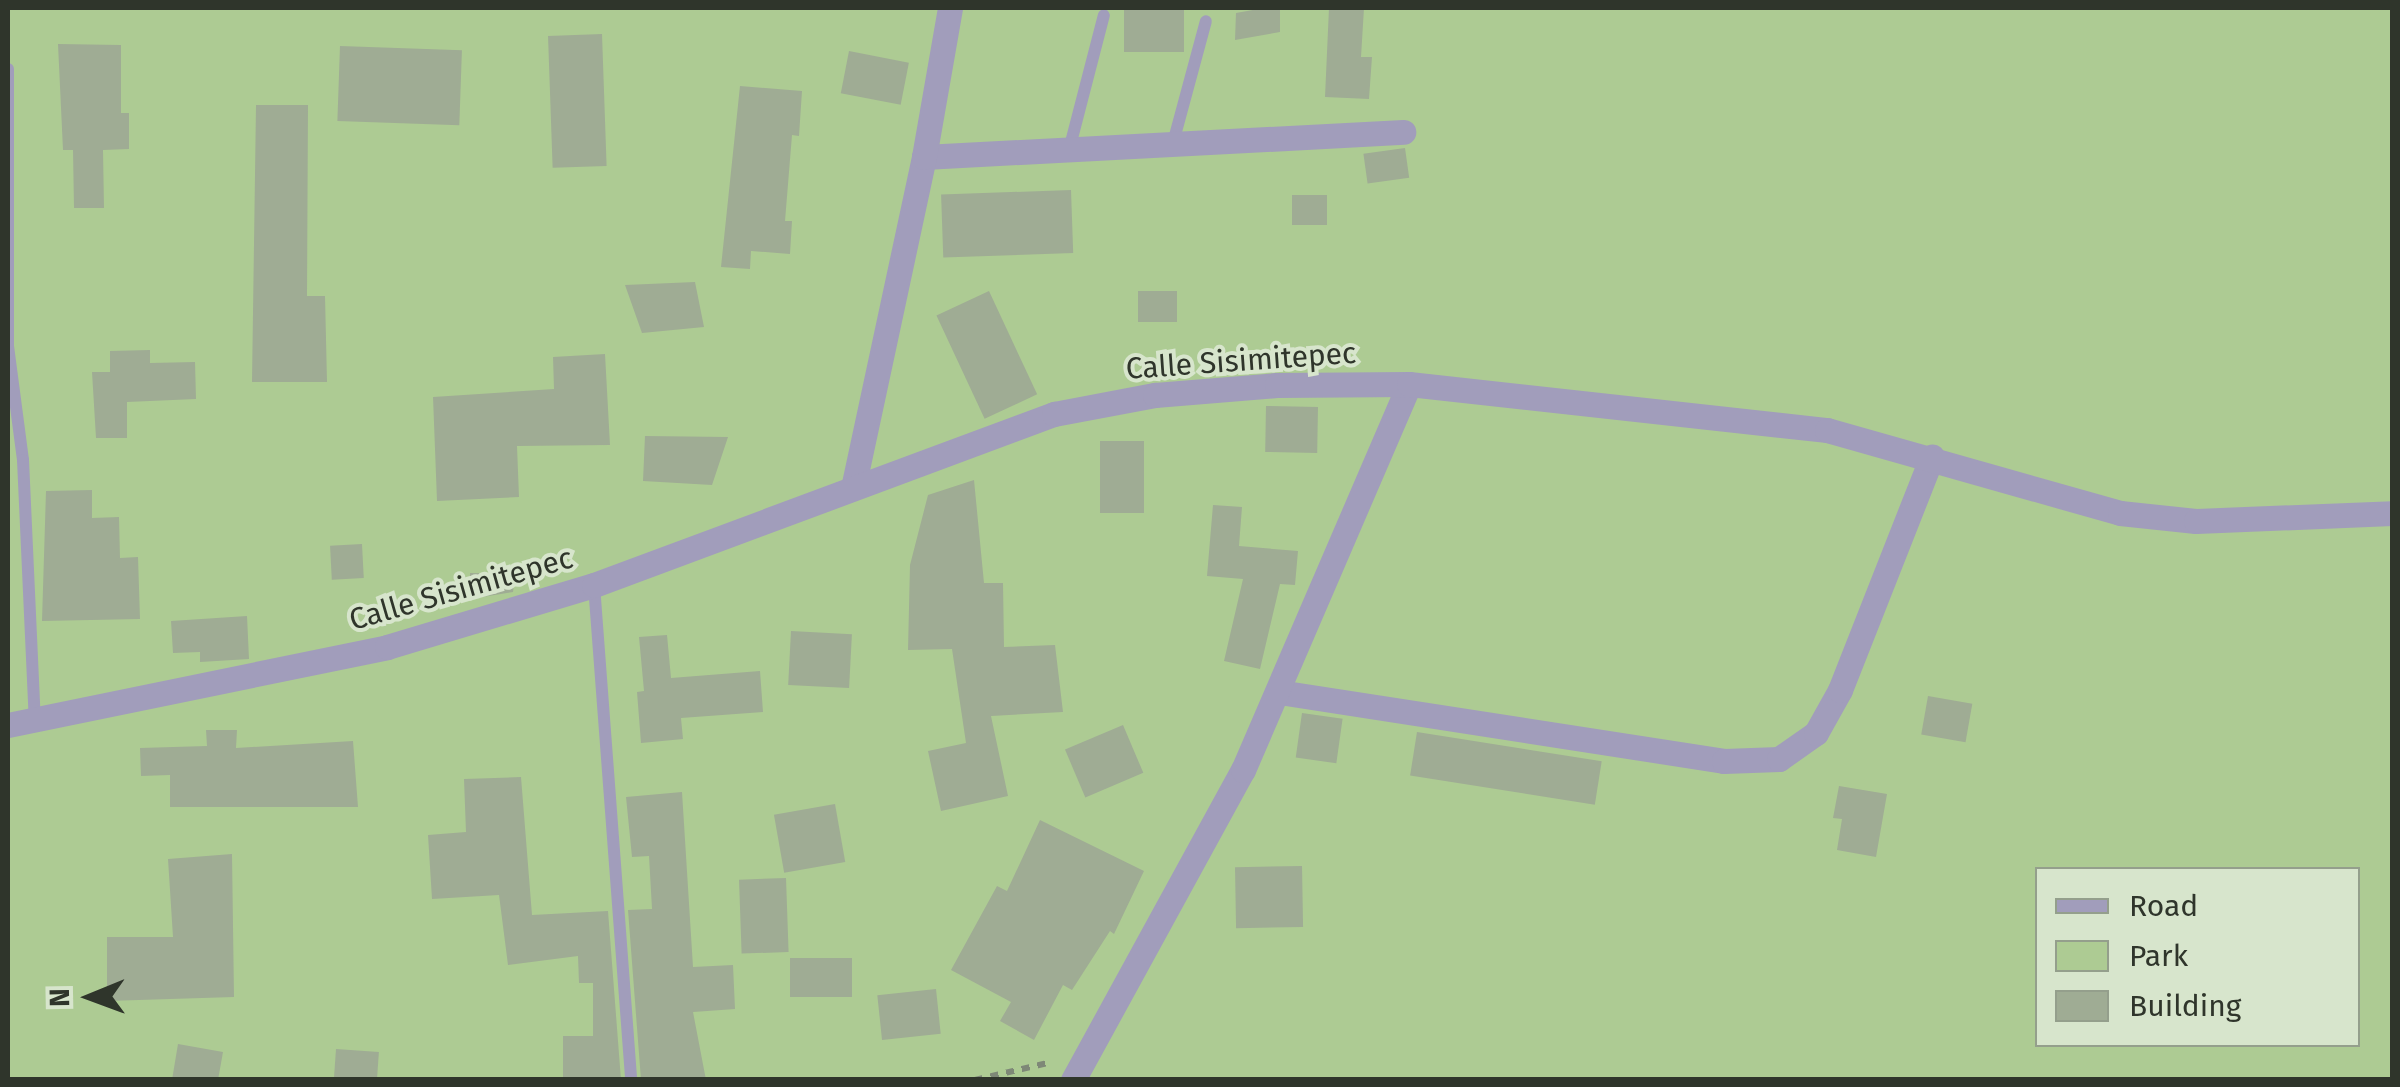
<!DOCTYPE html>
<style>
body{margin:0}
#map{position:relative;width:2400px;height:1087px;overflow:hidden;background:#d7e5cc;font-family:"Fira Sans",sans-serif}
div>[style]{position:absolute}
.green>*{inset:0;background:#adcb93}
.building>*{inset:0;background:#9fac94;transform-origin:0 0}
.path>*{height:6px;margin-top:-3px;transform-origin:0;background:repeating-linear-gradient(90deg,#7e8877 0 8px,transparent 0 16px)}
.service>*{height:12px;margin:-6px;padding:0 6px;transform-origin:6px;border-radius:6px;background:#a19dbb}
.minor>*{height:25px;margin:-12.5px;padding:0 12.5px;transform-origin:12.5px;border-radius:12.5px;background:#a19dbb}
.tertiary>*{height:25px;margin:-12.5px;padding:0 12.5px;transform-origin:12.5px;border-radius:12.5px;background:#a19dbb}
span{translate:-50% -50%;white-space:nowrap;text-align:center;line-height:1.15;-webkit-text-stroke:8px #d7e5cc;paint-order:stroke}
.street-label{font-size:30px;color:#2f352b}
.frame{position:absolute;inset:0;border:10px solid #2f352b;pointer-events:none}
.legend{position:absolute;left:2035px;top:867px;width:325px;height:180px;box-sizing:border-box;background:#d7e5cc;border:2px solid #949f8c;margin:0;padding:12px 18px;list-style:none;font-size:30px;color:#2f352b}
.legend li{display:flex;align-items:center;gap:20px;height:50px}
.legend b{width:50px;border:2px solid #949f8c}
.north{position:absolute;left:40px;top:947px;width:100px;height:100px;-webkit-text-stroke:8px #d7e5cc;paint-order:stroke;rotate:269deg;font-size:28px;font-weight:700;line-height:40px;text-align:center;color:#2f352b}
.north::after{content:'';display:block;margin:auto;width:35px;height:45px;background:#2f352b;clip-path:polygon(50% 0,100% 100%,50% 72%,0 100%)}
</style>
<div id="map">
<div class="green">
<i style="clip-path:polygon(evenodd,8px 8px,2392px 8px,2392px 1079px,8px 1079px,8px 8px,2038px 870px,2358px 870px,2358px 1044px,2038px 1044px,2038px 870px)"></i>
</div>
<div class="building">
<i style="left:1124px;top:8px;width:60px;height:44px"></i>
<i style="clip-path:polygon(1264px 8px,1280px 8px,1280px 32px,1235px 40px,1236px 13px)"></i>
<i style="clip-path:polygon(1329px 8px,1364px 8px,1361px 57px,1372px 57px,1369px 99px,1325px 97px)"></i>
<i style="left:602px;top:34px;width:132px;height:54px;rotate:88deg"></i>
<i style="clip-path:polygon(58px 44px,121px 45px,121px 113px,129px 113px,129px 149px,103px 150px,104px 208px,74px 208px,73px 150px,63px 150px)"></i>
<i style="left:340px;top:46px;width:122px;height:75px;rotate:2deg"></i>
<i style="left:849px;top:51px;width:61px;height:43px;rotate:11deg"></i>
<i style="clip-path:polygon(740px 86px,802px 91px,799px 136px,792px 135px,785px 221px,792px 221px,790px 254px,751px 251px,750px 269px,721px 267px)"></i>
<i style="clip-path:polygon(256px 105px,308px 105px,307px 296px,325px 296px,327px 382px,252px 382px)"></i>
<i style="left:1405px;top:148px;width:30px;height:42px;rotate:82deg"></i>
<i style="left:1071px;top:190px;width:63px;height:130px;rotate:88deg"></i>
<i style="left:1292px;top:195px;width:35px;height:30px"></i>
<i style="clip-path:polygon(695px 282px,704px 327px,642px 333px,625px 285px)"></i>
<i style="left:989px;top:291px;width:114px;height:58px;rotate:65deg"></i>
<i style="left:1177px;top:291px;width:31px;height:39px;rotate:90deg"></i>
<i style="clip-path:polygon(150px 350px,150px 363px,195px 362px,196px 399px,127px 402px,127px 438px,96px 438px,92px 372px,110px 372px,110px 351px)"></i>
<i style="clip-path:polygon(605px 354px,610px 445px,517px 446px,519px 497px,437px 501px,433px 397px,554px 389px,553px 357px)"></i>
<i style="left:1266px;top:406px;width:52px;height:46px;rotate:1deg"></i>
<i style="clip-path:polygon(645px 436px,728px 437px,712px 485px,643px 481px)"></i>
<i style="left:1144px;top:441px;width:72px;height:44px;rotate:90deg"></i>
<i style="clip-path:polygon(974px 480px,984px 583px,1003px 583px,1004px 647px,1055px 645px,1063px 712px,991px 716px,1008px 796px,941px 811px,928px 751px,966px 743px,952px 649px,908px 650px,910px 565px,928px 495px)"></i>
<i style="clip-path:polygon(92px 490px,92px 518px,119px 517px,120px 558px,138px 557px,140px 619px,42px 621px,46px 491px)"></i>
<i style="clip-path:polygon(1213px 505px,1242px 507px,1239px 546px,1298px 551px,1295px 585px,1280px 584px,1260px 669px,1224px 661px,1243px 579px,1207px 576px)"></i>
<i style="left:362px;top:544px;width:34px;height:32px;rotate:87deg"></i>
<i style="clip-path:polygon(470px 573px,515px 574px,513px 592px,470px 599px)"></i>
<i style="clip-path:polygon(247px 616px,249px 659px,200px 662px,200px 652px,173px 653px,171px 621px)"></i>
<i style="left:791px;top:631px;width:61px;height:54px;rotate:3deg"></i>
<i style="clip-path:polygon(667px 635px,671px 678px,760px 671px,763px 712px,681px 718px,683px 739px,641px 743px,637px 692px,644px 691px,639px 637px)"></i>
<i style="left:1928px;top:696px;width:45px;height:39px;rotate:10deg"></i>
<i style="left:1302px;top:713px;width:41px;height:45px;rotate:8deg"></i>
<i style="left:1123px;top:725px;width:52px;height:63px;rotate:67deg"></i>
<i style="clip-path:polygon(206px 730px,237px 730px,236px 748px,353px 741px,358px 807px,170px 807px,170px 775px,141px 776px,140px 748px,207px 746px)"></i>
<i style="left:1417px;top:732px;width:187px;height:44px;rotate:9deg"></i>
<i style="clip-path:polygon(521px 777px,532px 915px,608px 911px,621px 1080px,563px 1080px,563px 1036px,593px 1036px,593px 983px,579px 983px,578px 956px,508px 965px,499px 895px,432px 899px,428px 835px,466px 832px,464px 779px)"></i>
<i style="clip-path:polygon(1839px 786px,1887px 794px,1876px 857px,1837px 850px,1842px 819px,1833px 818px)"></i>
<i style="clip-path:polygon(682px 792px,693px 967px,733px 965px,735px 1009px,693px 1012px,706px 1080px,641px 1080px,628px 910px,652px 909px,649px 856px,632px 857px,626px 797px)"></i>
<i style="left:835px;top:804px;width:59px;height:62px;rotate:80deg"></i>
<i style="clip-path:polygon(1040px 820px,1144px 871px,1114px 934px,1110px 931px,1072px 990px,1063px 985px,1034px 1040px,1000px 1021px,1011px 1002px,951px 970px,997px 886px,1007px 891px)"></i>
<i style="clip-path:polygon(232px 854px,234px 997px,107px 1001px,107px 937px,173px 937px,168px 859px)"></i>
<i style="left:1302px;top:866px;width:61px;height:67px;rotate:89deg"></i>
<i style="left:786px;top:878px;width:74px;height:47px;rotate:88deg"></i>
<i style="left:790px;top:958px;width:62px;height:39px"></i>
<i style="left:936px;top:989px;width:45px;height:59px;rotate:84deg"></i>
<i style="clip-path:polygon(178px 1044px,223px 1052px,218px 1080px,172px 1080px)"></i>
<i style="left:336px;top:1049px;width:43px;height:31px;rotate:4deg"></i>
</div>
<div class="path">
<i style="left:975px;top:1080px;width:79px;rotate:-13.2deg"></i>
</div>
<div class="service">
<i style="left:8px;top:69px;width:277px;rotate:90deg"></i>
<i style="left:8px;top:346px;width:115px;rotate:82.5deg"></i>
<i style="left:23px;top:460px;width:260px;rotate:87.4deg"></i>
<i style="left:1173px;top:143px;width:126px;rotate:-74.9deg"></i>
<i style="left:1069px;top:150px;width:139px;rotate:-75.5deg"></i>
<i style="left:594px;top:585px;width:496px;rotate:85.7deg"></i>
</div>
<div class="minor">
<i style="left:924px;top:157px;width:480px;rotate:-3deg"></i>
<i style="left:853px;top:488px;width:339px;rotate:-77.9deg"></i>
<i style="left:924px;top:157px;width:151px;rotate:-80.1deg"></i>
<i style="left:1279px;top:692px;width:450px;rotate:8.8deg"></i>
<i style="left:1724px;top:761px;width:55px;rotate:-2.1deg"></i>
<i style="left:1779px;top:759px;width:45px;rotate:-35.1deg"></i>
<i style="left:1816px;top:733px;width:49px;rotate:-60.8deg"></i>
<i style="left:1840px;top:690px;width:251px;rotate:-68.5deg"></i>
<i style="left:1073px;top:1080px;width:354px;rotate:-61.3deg"></i>
<i style="left:1243px;top:770px;width:420px;rotate:-66.7deg"></i>
</div>
<div class="tertiary">
<i style="left:8px;top:725px;width:387px;rotate:-11.6deg"></i>
<i style="left:387px;top:647px;width:216px;rotate:-16.7deg"></i>
<i style="left:594px;top:585px;width:491px;rotate:-20.4deg"></i>
<i style="left:1054px;top:414px;width:103px;rotate:-10.7deg"></i>
<i style="left:1155px;top:395px;width:122px;rotate:-4.7deg"></i>
<i style="left:1277px;top:385px;width:132px;rotate:-0.4deg"></i>
<i style="left:1409px;top:384px;width:421px;rotate:6.3deg"></i>
<i style="left:1827px;top:430px;width:305px;rotate:15.8deg"></i>
<i style="left:2120px;top:513px;width:76px;rotate:6deg"></i>
<i style="left:2196px;top:521px;width:196px;rotate:-2.3deg"></i>
</div>
<div class="street-label">
<span style="left:1241px;top:361px;rotate:-4deg">Calle Sisimitepec</span>
<span style="left:461px;top:589px;rotate:-16deg">Calle Sisimitepec</span>
</div>
<div class="frame"></div>
<ul class="legend">
<li><b style="height:12px;background:#a19dbb"></b>Road</li>
<li><b style="height:28px;background:#adcb93"></b>Park</li>
<li><b style="height:28px;background:#9fac94"></b>Building</li>
</ul>
<div class="north">N</div>
</div>
